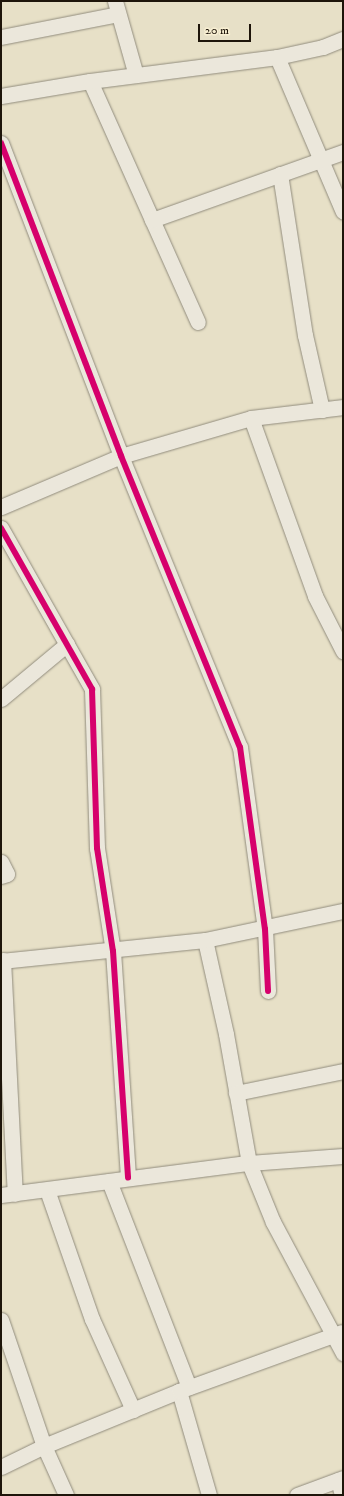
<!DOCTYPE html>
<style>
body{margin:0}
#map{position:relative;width:344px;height:1496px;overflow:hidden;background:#e7e0c7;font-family:"IM FELL DW Pica",serif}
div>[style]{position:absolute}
.roads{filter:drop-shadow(0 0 1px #918c7d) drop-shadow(0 0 1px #918c7d)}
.street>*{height:15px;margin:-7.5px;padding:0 7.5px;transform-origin:7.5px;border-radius:7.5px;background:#ebe7db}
.cycleway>*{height:6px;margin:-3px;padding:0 3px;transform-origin:3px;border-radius:3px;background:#d6006c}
span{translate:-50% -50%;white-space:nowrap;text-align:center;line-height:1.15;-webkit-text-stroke:3px #f8efd2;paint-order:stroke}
.frame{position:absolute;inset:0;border:2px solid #1e150a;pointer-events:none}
.scale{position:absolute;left:198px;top:24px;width:53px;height:18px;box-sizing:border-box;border:2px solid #1e150a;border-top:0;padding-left:5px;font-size:12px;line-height:14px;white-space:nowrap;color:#1e150a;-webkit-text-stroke:3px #f8efd2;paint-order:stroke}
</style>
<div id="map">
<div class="roads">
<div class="street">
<i style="left:115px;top:1px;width:77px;rotate:74.2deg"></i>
<i style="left:1px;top:37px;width:119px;rotate:-11.1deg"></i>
<i style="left:277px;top:57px;width:168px;rotate:66.9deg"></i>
<i style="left:90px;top:81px;width:264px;rotate:65.9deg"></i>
<i style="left:1px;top:96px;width:90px;rotate:-9.6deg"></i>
<i style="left:90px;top:81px;width:189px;rotate:-7.3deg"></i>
<i style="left:277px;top:57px;width:47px;rotate:-12.3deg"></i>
<i style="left:323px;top:47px;width:22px;rotate:-22deg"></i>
<i style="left:1px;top:143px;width:335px;rotate:69deg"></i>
<i style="left:121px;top:456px;width:314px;rotate:67.8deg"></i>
<i style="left:240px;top:747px;width:184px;rotate:82.2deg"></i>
<i style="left:265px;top:929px;width:62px;rotate:87.2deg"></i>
<i style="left:280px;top:174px;width:163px;rotate:81.2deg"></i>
<i style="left:305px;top:335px;width:77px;rotate:77.2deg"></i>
<i style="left:152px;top:220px;width:203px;rotate:-19.6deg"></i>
<i style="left:251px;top:418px;width:189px;rotate:70.2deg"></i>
<i style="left:315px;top:596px;width:62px;rotate:63deg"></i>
<i style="left:1px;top:507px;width:130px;rotate:-23deg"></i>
<i style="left:121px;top:456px;width:135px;rotate:-16.3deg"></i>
<i style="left:251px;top:418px;width:93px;rotate:-6.8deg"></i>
<i style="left:1px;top:528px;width:185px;rotate:60.5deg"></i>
<i style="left:92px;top:689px;width:159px;rotate:88.2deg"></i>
<i style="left:97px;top:848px;width:104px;rotate:81.2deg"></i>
<i style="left:113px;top:951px;width:227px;rotate:86.2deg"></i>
<i style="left:1px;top:699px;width:86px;rotate:-39.8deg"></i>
<i style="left:1px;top:862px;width:13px;rotate:63deg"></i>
<i style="left:7px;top:874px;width:6px;rotate:162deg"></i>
<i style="left:205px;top:940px;width:96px;rotate:77.4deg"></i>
<i style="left:226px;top:1034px;width:131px;rotate:79.9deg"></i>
<i style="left:249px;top:1163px;width:64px;rotate:67.9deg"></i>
<i style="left:273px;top:1222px;width:149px;rotate:61.9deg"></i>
<i style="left:3px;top:960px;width:234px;rotate:87.1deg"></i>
<i style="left:1px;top:961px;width:205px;rotate:-5.9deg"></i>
<i style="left:205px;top:940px;width:141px;rotate:-11.9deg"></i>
<i style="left:236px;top:1093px;width:109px;rotate:-11.6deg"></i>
<i style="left:109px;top:1181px;width:221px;rotate:68.8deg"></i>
<i style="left:47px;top:1190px;width:137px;rotate:70.8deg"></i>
<i style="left:92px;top:1319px;width:100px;rotate:65.7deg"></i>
<i style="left:1px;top:1195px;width:250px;rotate:-7.4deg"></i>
<i style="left:249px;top:1163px;width:94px;rotate:-4.3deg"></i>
<i style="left:1px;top:1320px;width:133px;rotate:71.2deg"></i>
<i style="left:44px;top:1446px;width:54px;rotate:65.8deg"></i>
<i style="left:179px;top:1391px;width:108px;rotate:73.9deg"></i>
<i style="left:1px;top:1467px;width:48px;rotate:-26deg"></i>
<i style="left:44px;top:1446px;width:146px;rotate:-22.2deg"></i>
<i style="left:179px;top:1391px;width:173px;rotate:-19.9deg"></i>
<i style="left:338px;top:1480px;width:16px;rotate:75deg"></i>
<i style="left:297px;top:1495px;width:49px;rotate:-20.3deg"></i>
</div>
</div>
<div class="cycleway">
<i style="left:1px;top:143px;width:335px;rotate:69deg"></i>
<i style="left:121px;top:456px;width:314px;rotate:67.8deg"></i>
<i style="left:240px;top:747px;width:184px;rotate:82.2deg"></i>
<i style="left:265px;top:929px;width:62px;rotate:87.2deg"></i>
<i style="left:1px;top:528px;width:185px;rotate:60.5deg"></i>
<i style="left:92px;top:689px;width:159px;rotate:88.2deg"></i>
<i style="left:97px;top:848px;width:104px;rotate:81.2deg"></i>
<i style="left:113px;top:951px;width:227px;rotate:86.2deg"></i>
</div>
<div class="frame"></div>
<div class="scale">20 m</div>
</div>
